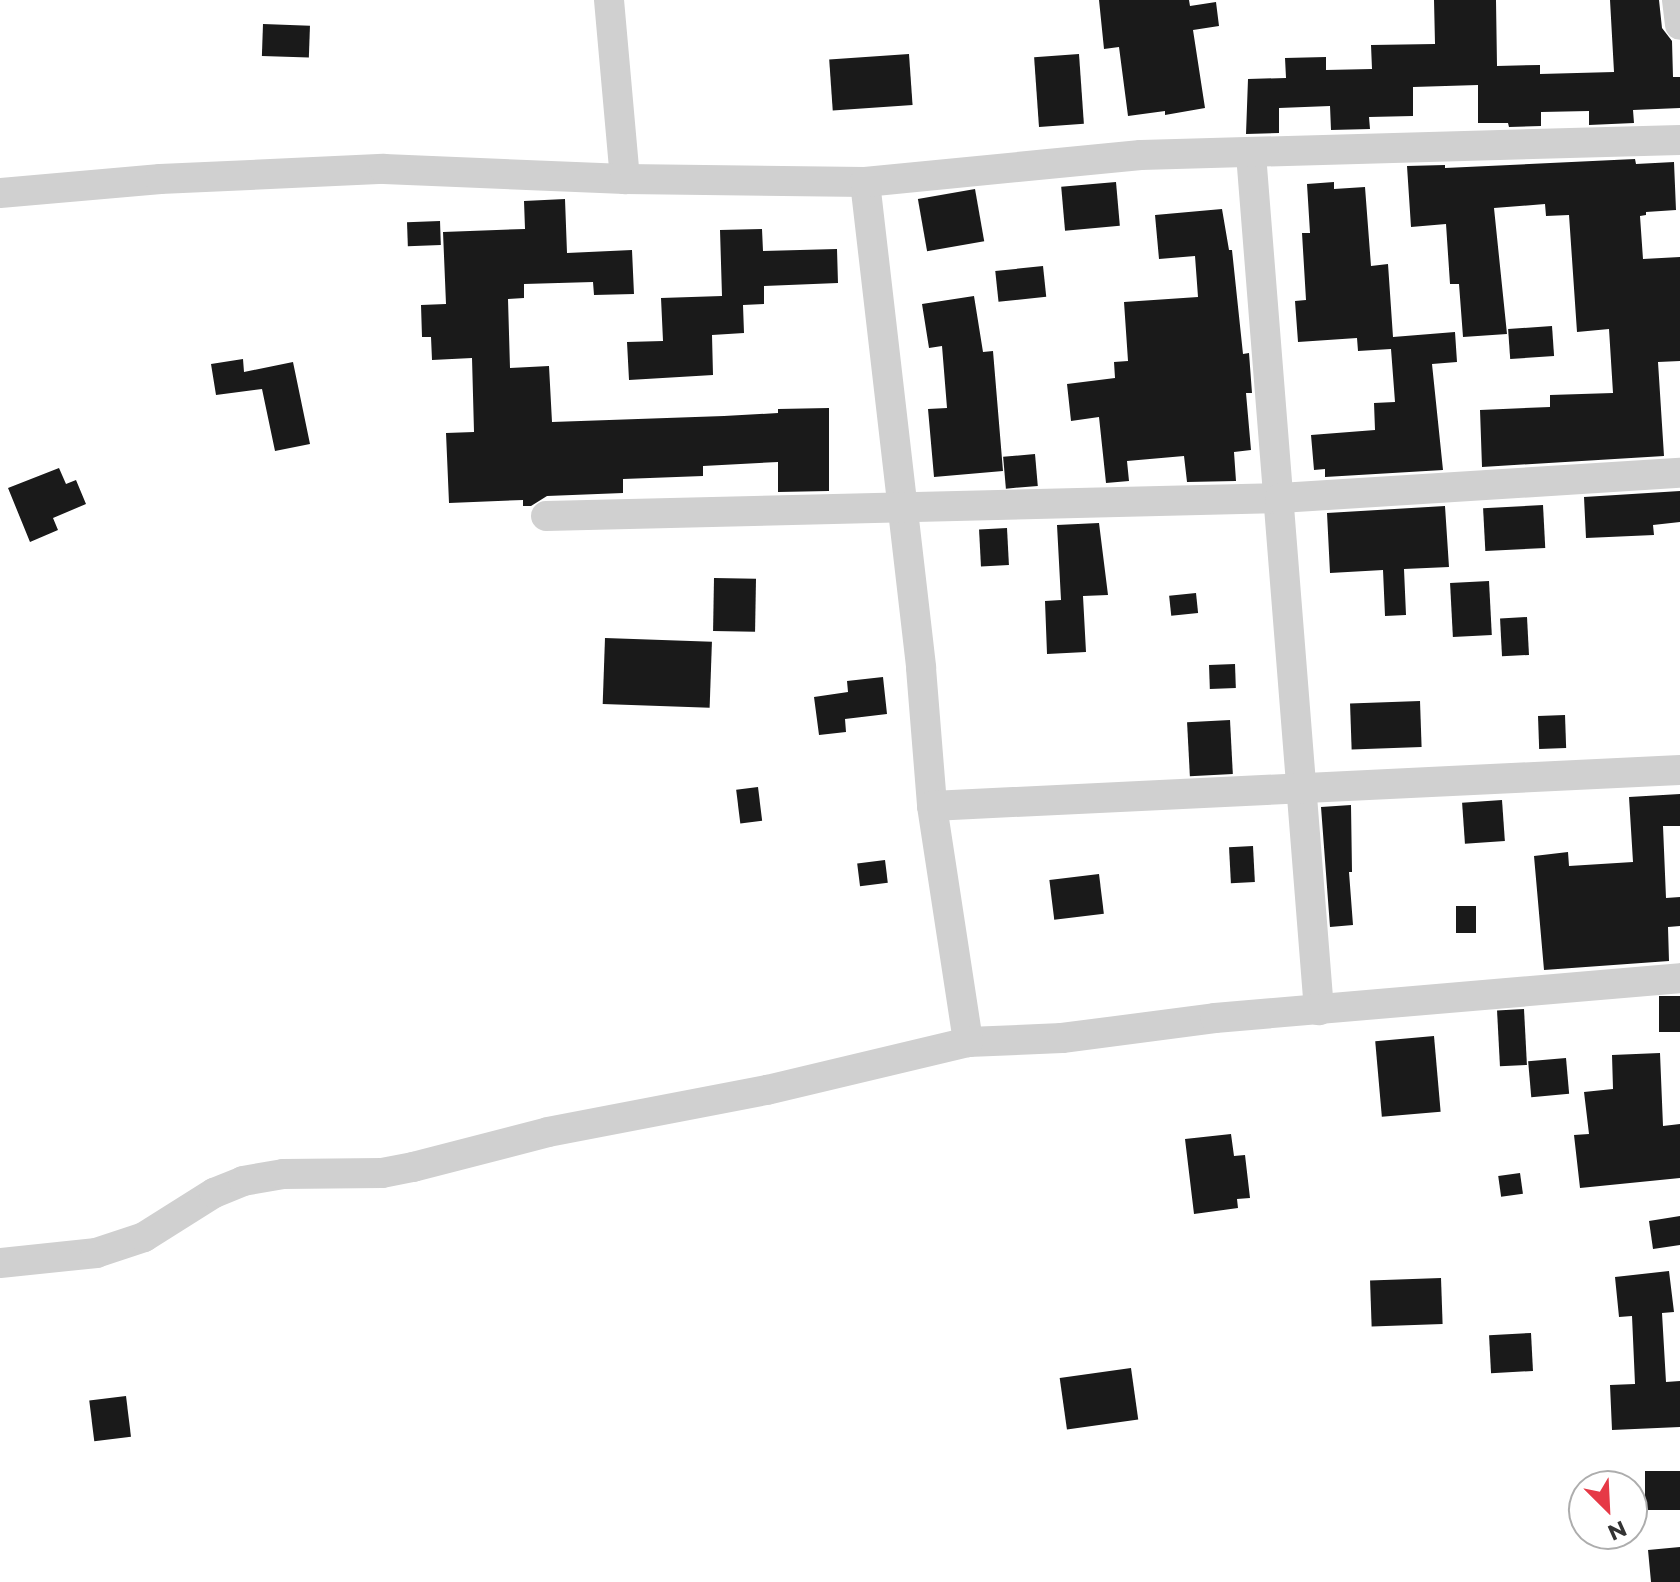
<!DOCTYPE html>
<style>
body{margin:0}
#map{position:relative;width:1680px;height:1582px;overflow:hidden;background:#fff;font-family:Montserrat,sans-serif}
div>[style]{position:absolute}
.building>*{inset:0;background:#1a1a1a;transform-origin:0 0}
.street>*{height:30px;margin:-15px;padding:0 15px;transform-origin:15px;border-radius:15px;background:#d0d0d0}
span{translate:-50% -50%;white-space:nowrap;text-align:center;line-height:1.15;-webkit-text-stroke:8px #fff;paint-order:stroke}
.north{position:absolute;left:1568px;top:1470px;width:80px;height:80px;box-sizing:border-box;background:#fff;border:2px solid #adadad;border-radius:50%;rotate:156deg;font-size:22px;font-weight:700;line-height:32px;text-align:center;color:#333}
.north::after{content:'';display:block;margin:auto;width:28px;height:36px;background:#e63946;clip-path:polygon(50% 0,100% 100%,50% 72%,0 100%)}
</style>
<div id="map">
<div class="building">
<i style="clip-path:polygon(1099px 0,1189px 0,1190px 6px,1216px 2px,1219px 26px,1193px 30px,1205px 108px,1165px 115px,1165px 111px,1128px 116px,1119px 47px,1104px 49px)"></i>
<i style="clip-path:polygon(1434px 0,1496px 0,1497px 66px,1540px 65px,1540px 74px,1614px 72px,1610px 0,1659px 0,1662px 28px,1672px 41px,1673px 77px,1680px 77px,1680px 108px,1633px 110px,1634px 123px,1589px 125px,1589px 111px,1541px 112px,1541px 126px,1509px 127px,1508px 123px,1478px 123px,1478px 85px,1413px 87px,1413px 116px,1369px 117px,1370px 129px,1331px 130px,1330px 106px,1279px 108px,1279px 133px,1246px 134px,1248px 79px,1286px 78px,1285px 58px,1326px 57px,1326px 70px,1372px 69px,1371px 45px,1435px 44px)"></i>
<i style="left:263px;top:24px;width:47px;height:32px;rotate:2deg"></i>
<i style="left:909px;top:54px;width:51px;height:80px;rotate:86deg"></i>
<i style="left:1079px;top:54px;width:70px;height:45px;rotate:86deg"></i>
<i style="clip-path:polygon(1635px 159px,1636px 164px,1674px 162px,1676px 210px,1646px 212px,1646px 215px,1640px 216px,1643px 259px,1680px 257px,1680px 361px,1658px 362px,1664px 456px,1482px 467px,1480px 410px,1550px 407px,1550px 395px,1613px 393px,1609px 329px,1577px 332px,1569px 215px,1546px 216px,1545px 204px,1494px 208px,1507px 334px,1463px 337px,1459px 284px,1450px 284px,1446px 224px,1411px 227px,1407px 166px,1445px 165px,1445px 168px)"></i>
<i style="left:1116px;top:182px;width:44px;height:55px;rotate:85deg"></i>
<i style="clip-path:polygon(1334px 182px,1334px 189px,1365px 187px,1371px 266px,1388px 264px,1393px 337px,1455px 332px,1457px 362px,1432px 364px,1443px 470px,1325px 477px,1325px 469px,1314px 470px,1311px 435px,1375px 430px,1374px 403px,1395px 402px,1391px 349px,1358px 351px,1357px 338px,1298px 342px,1295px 301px,1306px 300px,1302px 233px,1310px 233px,1307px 184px)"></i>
<i style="left:975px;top:189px;width:53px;height:58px;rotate:80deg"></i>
<i style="clip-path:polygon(565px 199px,567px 253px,632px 250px,634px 294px,594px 295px,593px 282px,524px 284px,524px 298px,508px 299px,510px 368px,549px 366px,552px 422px,724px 416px,778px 413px,778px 409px,829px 408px,829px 491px,778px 492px,778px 462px,703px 466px,703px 476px,623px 479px,623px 493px,547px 496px,531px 506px,523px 506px,523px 500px,449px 503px,446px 433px,474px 432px,472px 358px,432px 360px,431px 337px,422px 337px,421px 305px,446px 304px,443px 232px,525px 229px,524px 201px)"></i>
<i style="clip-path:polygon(1222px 209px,1229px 250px,1232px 250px,1243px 354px,1249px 353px,1252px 393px,1246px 393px,1251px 450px,1234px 452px,1236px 481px,1187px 482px,1184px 456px,1127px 461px,1129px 481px,1106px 483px,1099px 417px,1071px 421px,1067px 384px,1115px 378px,1114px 362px,1128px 361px,1124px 302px,1198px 297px,1195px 256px,1159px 259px,1155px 215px)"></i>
<i style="left:440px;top:221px;width:24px;height:33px;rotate:88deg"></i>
<i style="clip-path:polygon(762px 229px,763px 251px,837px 249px,838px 283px,764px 286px,764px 304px,743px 305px,744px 333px,712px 335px,713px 375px,629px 380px,627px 342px,663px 341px,661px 298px,722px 296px,720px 230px)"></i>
<i style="left:1043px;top:266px;width:31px;height:48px;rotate:84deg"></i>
<i style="clip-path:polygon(974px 296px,983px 352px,993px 351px,1003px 471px,934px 477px,928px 409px,947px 408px,942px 346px,929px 348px,922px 304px)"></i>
<i style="left:1552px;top:326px;width:30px;height:44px;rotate:86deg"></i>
<i style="clip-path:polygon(243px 359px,244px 372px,293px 362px,310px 444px,275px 451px,262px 389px,216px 395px,211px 364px)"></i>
<i style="left:1035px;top:454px;width:32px;height:32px;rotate:85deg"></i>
<i style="clip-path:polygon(59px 468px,66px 484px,76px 480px,86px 504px,53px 518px,58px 530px,30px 542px,8px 488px)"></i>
<i style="clip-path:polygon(1680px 491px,1680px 522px,1653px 525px,1654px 535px,1586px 538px,1584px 497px)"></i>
<i style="left:1543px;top:505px;width:43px;height:60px;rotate:87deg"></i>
<i style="clip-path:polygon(1445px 506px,1449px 567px,1404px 569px,1406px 615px,1385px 616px,1383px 570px,1330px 573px,1327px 513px)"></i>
<i style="clip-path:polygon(1099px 523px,1108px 595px,1083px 596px,1086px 652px,1047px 654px,1045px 601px,1061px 600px,1057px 525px)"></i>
<i style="left:1007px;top:528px;width:37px;height:28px;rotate:87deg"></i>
<i style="left:714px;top:578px;width:42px;height:53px;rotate:1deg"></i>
<i style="left:1489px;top:581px;width:54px;height:39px;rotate:87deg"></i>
<i style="left:1196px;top:593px;width:20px;height:27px;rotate:84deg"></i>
<i style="left:1527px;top:617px;width:38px;height:27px;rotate:87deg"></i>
<i style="left:605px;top:638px;width:107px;height:66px;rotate:2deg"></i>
<i style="left:1235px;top:664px;width:24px;height:26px;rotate:88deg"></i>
<i style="clip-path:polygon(883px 677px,887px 714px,845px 719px,846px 732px,819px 735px,814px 697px,848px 692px,847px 681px)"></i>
<i style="left:1420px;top:701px;width:46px;height:70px;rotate:88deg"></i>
<i style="left:1565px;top:715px;width:33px;height:27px;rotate:88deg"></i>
<i style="left:1230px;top:720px;width:54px;height:43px;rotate:87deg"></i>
<i style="left:758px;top:787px;width:34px;height:22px;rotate:83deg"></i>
<i style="clip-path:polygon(1680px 794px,1680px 826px,1663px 826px,1666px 898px,1680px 897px,1680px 926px,1668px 927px,1669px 961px,1544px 970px,1534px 856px,1568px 852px,1569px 866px,1633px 862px,1629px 797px)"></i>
<i style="left:1502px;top:800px;width:41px;height:40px;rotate:86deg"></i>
<i style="clip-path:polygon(1351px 805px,1352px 872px,1349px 872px,1353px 925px,1330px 927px,1321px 807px)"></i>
<i style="left:1253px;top:846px;width:36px;height:24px;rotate:87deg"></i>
<i style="left:885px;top:860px;width:23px;height:28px;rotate:83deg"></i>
<i style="left:1099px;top:874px;width:40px;height:50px;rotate:83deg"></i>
<i style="left:1456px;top:906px;width:20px;height:27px"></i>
<i style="left:1680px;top:996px;width:36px;height:21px;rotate:90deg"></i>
<i style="left:1524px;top:1009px;width:56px;height:27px;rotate:87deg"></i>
<i style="left:1434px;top:1036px;width:76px;height:59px;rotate:85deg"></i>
<i style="clip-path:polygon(1660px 1053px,1663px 1126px,1680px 1124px,1680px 1178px,1580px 1188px,1574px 1135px,1589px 1134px,1584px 1092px,1613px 1089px,1612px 1055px)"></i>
<i style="left:1566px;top:1058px;width:36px;height:38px;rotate:85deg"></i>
<i style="clip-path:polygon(1231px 1134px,1234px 1156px,1245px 1155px,1250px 1198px,1237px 1199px,1238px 1208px,1194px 1214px,1185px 1139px)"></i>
<i style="left:1520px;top:1173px;width:21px;height:22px;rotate:82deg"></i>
<i style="clip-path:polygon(1680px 1216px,1680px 1245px,1653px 1249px,1649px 1221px)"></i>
<i style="clip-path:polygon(1669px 1271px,1674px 1312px,1662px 1313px,1666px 1382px,1680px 1381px,1680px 1427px,1612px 1430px,1610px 1385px,1635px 1384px,1632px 1316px,1619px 1317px,1615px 1277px)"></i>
<i style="left:1441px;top:1278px;width:46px;height:71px;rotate:88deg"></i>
<i style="left:1531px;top:1333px;width:38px;height:42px;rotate:87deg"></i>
<i style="left:1131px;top:1368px;width:52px;height:72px;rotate:82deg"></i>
<i style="left:126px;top:1396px;width:41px;height:37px;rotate:83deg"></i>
<i style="left:1645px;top:1471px;width:35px;height:39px"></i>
<i style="clip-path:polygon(1680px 1547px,1680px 1582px,1651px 1582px,1648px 1550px)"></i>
</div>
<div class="street">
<i style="left:609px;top:0;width:180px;rotate:84.9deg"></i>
<i style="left:1677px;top:0;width:25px;rotate:83deg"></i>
<i style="left:1251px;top:154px;width:859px;rotate:85.46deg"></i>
<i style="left:865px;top:182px;width:489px;rotate:83.4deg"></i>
<i style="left:921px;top:668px;width:138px;rotate:85.4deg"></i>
<i style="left:932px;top:806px;width:239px;rotate:81.3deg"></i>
<i style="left:968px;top:1042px;width:94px;rotate:-2.4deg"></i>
<i style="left:1062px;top:1038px;width:154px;rotate:-7.4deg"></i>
<i style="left:1215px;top:1018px;width:467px;rotate:-4.9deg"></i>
<i style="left:0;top:193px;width:161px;rotate:-5deg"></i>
<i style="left:160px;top:179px;width:224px;rotate:-2.6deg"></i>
<i style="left:384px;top:169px;width:241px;rotate:2.4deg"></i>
<i style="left:625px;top:179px;width:240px;rotate:0.7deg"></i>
<i style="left:865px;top:182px;width:277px;rotate:-5.6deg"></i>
<i style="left:1141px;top:155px;width:539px;rotate:-1.59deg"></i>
<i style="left:546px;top:516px;width:734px;rotate:-1.4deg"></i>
<i style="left:1280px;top:498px;width:401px;rotate:-3.6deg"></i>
<i style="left:932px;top:806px;width:749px;rotate:-2.76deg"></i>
<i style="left:0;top:1263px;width:97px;rotate:-5.9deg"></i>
<i style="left:96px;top:1253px;width:51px;rotate:-18.4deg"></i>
<i style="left:144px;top:1237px;width:83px;rotate:-32.2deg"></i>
<i style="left:214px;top:1193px;width:31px;rotate:-22deg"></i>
<i style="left:243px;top:1181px;width:41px;rotate:-9.9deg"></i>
<i style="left:283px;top:1174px;width:99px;rotate:-0.6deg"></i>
<i style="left:382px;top:1173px;width:32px;rotate:-11deg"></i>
<i style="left:413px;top:1167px;width:139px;rotate:-14.5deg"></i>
<i style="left:548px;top:1132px;width:223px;rotate:-10.9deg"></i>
<i style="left:767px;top:1090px;width:207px;rotate:-13.4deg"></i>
</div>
<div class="north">N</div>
</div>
